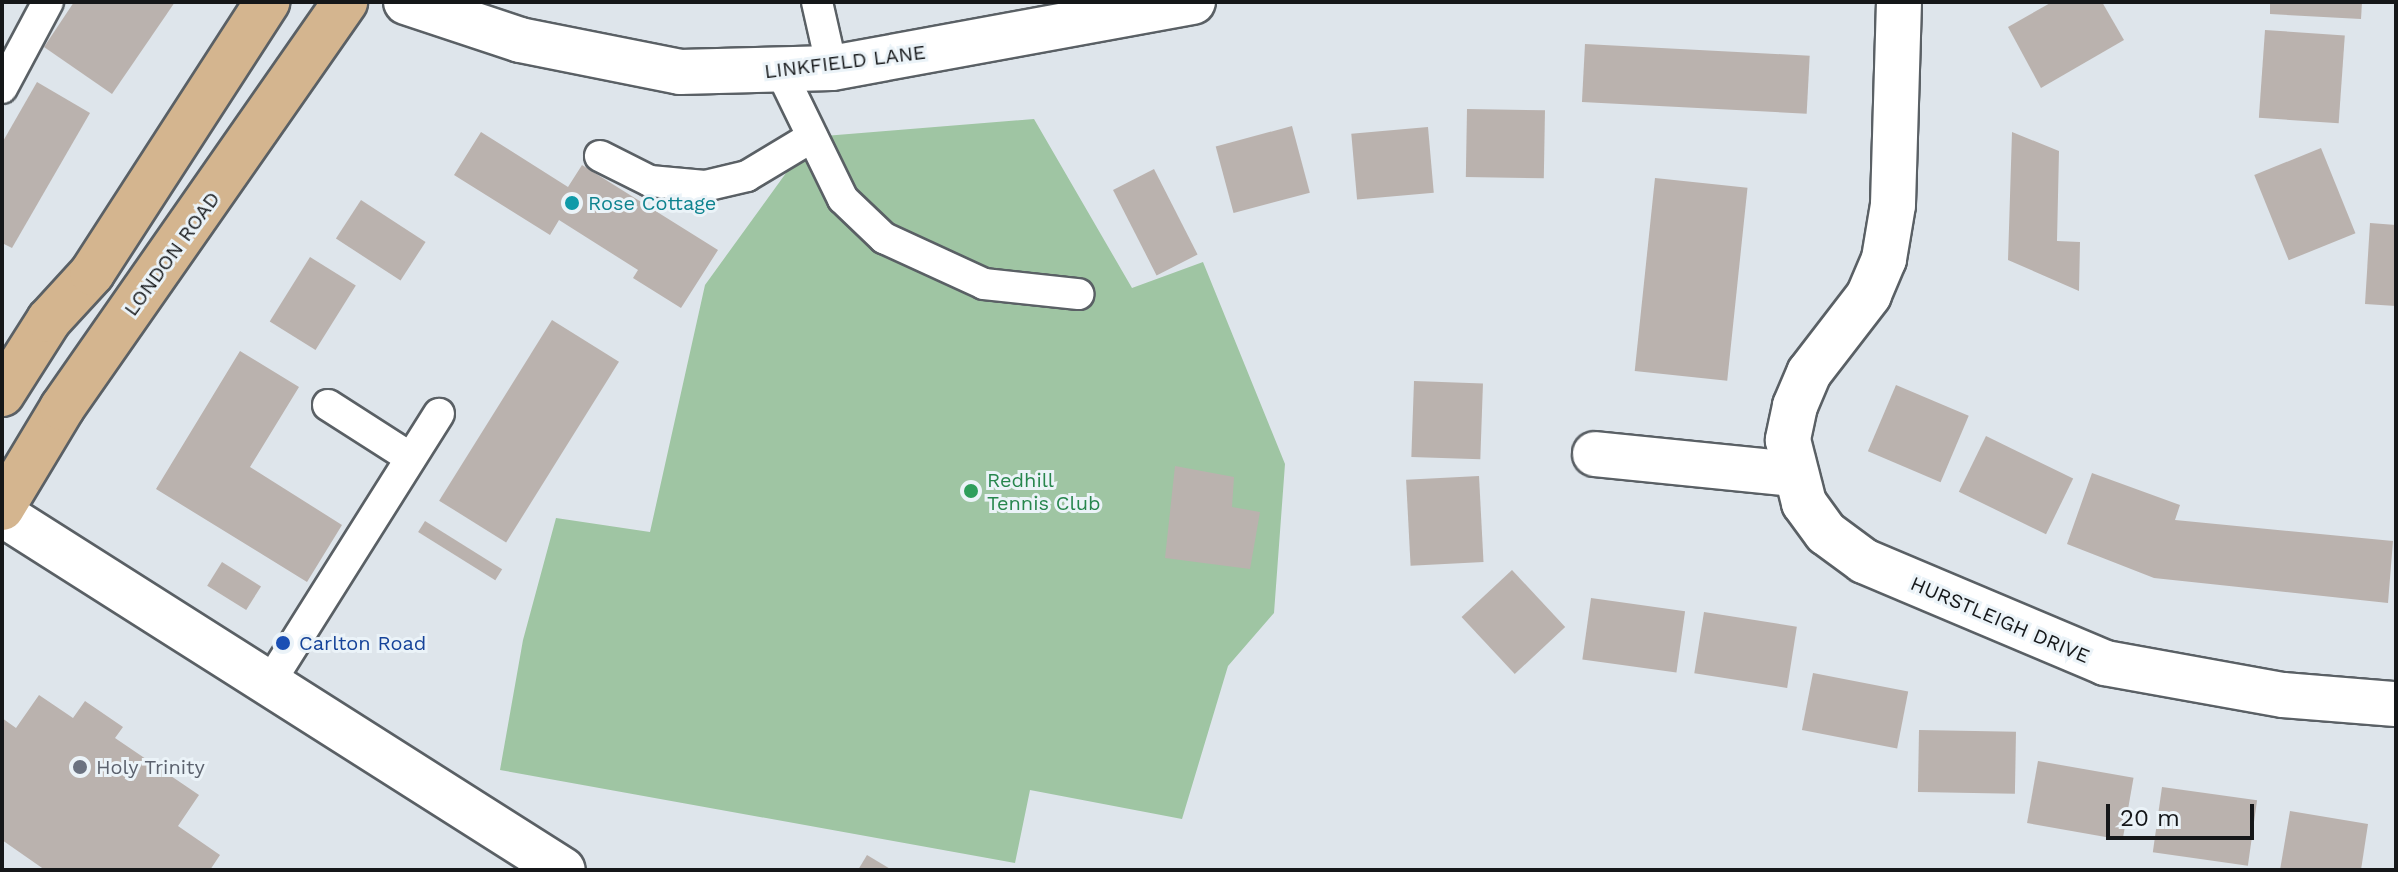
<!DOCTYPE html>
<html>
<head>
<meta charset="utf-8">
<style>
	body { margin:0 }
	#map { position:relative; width:2398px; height:872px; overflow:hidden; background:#dee5eb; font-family:"Work Sans",sans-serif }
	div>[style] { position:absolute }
	.green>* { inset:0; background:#9fc5a3 }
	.building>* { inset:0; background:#bab2ae; transform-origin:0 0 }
	.roads { filter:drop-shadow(2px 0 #5a6065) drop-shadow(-2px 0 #5a6065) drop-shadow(0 2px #5a6065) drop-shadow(0 -2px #5a6065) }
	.service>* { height:30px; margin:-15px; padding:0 15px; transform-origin:15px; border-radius:15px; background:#fff }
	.minor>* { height:44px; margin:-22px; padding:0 22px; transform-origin:22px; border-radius:22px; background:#fff }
	.tertiary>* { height:44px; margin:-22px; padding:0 22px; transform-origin:22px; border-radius:22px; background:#fff }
	.primary>* { height:44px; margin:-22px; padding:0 22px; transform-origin:22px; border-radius:22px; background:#d4b58f }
	.dots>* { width:22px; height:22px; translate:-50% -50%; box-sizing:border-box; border:4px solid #ebf3f8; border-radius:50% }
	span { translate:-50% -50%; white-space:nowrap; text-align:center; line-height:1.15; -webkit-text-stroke:6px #ebf3f8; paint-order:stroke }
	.street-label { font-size:20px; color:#151719 }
	.culture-label { font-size:20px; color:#0d838f }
	.left { translate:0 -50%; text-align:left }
	.leisure-label { font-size:20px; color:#27864d }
	.transit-label { font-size:20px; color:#164399 }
	.worship-label { font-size:20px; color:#5b616d }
	.frame { position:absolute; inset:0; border:4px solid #151719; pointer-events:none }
	.scale { position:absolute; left:2106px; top:804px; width:148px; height:36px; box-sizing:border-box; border:4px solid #151719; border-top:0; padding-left:10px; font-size:24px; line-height:28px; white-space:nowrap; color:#151719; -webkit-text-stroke:6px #ebf3f8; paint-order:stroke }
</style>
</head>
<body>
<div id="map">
	<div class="green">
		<div style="clip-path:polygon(1034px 119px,1132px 288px,1203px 262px,1285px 464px,1274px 613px,1228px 666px,1182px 819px,1030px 790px,1015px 863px,500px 770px,523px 640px,556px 518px,650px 532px,705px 285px,812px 137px)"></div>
	</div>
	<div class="building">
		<div style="clip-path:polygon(74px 2px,175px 2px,112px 94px,44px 47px)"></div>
		<div style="clip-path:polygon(2052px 2px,2102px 2px,2124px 40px,2041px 88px,2008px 27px)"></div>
		<div style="clip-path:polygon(2270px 2px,2362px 2px,2361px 19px,2270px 14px)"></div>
		<div style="left:2265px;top:30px;width:80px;height:88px;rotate:4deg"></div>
		<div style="left:1585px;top:44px;width:225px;height:58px;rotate:3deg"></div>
		<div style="clip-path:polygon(37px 82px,90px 113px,12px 248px,2px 243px,2px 143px)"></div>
		<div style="left:1467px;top:109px;width:78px;height:68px;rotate:1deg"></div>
		<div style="left:1292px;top:126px;width:69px;height:79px;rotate:75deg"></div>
		<div style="left:1428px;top:127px;width:66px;height:77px;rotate:85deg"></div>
		<div style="clip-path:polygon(481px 132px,568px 187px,582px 165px,718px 250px,681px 308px,633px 278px,638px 270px,559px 220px,550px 235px,454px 175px)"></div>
		<div style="clip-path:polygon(2012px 132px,2059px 151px,2057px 241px,2080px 242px,2079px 291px,2008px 260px)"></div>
		<div style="left:2321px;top:148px;width:92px;height:72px;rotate:68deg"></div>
		<div style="left:1154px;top:169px;width:96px;height:46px;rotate:63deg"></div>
		<div style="left:1655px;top:178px;width:93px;height:194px;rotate:6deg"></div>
		<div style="left:361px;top:200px;width:77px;height:46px;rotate:33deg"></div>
		<div style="clip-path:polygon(2370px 223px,2396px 225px,2396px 306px,2365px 304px)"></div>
		<div style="left:310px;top:257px;width:54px;height:76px;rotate:32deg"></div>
		<div style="left:552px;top:320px;width:79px;height:213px;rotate:32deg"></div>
		<div style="clip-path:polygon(240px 351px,299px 387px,250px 467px,342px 525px,307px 582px,156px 489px)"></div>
		<div style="left:1414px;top:381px;width:69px;height:76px;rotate:2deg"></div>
		<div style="left:1896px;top:385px;width:79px;height:72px;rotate:23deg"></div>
		<div style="left:1986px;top:436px;width:97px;height:62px;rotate:26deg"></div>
		<div style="clip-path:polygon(1175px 466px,1234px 477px,1232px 507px,1260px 512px,1250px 569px,1165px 558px)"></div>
		<div style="clip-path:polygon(2092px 473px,2180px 505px,2175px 520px,2393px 541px,2388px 603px,2154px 578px,2067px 544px)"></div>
		<div style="left:1479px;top:476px;width:86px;height:73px;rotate:87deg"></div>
		<div style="left:425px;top:521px;width:91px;height:13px;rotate:32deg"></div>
		<div style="left:222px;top:562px;width:46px;height:28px;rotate:32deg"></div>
		<div style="left:1512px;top:570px;width:78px;height:69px;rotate:47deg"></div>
		<div style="left:1591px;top:598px;width:95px;height:62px;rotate:8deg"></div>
		<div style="left:1704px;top:612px;width:94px;height:62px;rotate:9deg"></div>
		<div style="left:1813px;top:673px;width:97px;height:58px;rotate:11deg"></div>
		<div style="clip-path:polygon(39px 695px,73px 718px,85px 701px,123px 727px,115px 738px,199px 795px,178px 826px,220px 855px,210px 870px,45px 870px,2px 840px,2px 718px,16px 728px)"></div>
		<div style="left:1919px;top:730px;width:97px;height:62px;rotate:1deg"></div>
		<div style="left:2038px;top:761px;width:97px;height:63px;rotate:10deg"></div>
		<div style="left:2162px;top:787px;width:96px;height:66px;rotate:8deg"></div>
		<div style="clip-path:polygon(2290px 811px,2368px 824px,2361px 870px,2280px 870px)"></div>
		<div style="clip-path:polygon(867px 855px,892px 870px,858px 870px)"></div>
	</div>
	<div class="roads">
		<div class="service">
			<div style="left:817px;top:2px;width:68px;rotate:77.2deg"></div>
			<div style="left:781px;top:72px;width:141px;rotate:64deg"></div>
			<div style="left:843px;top:199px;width:57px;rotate:43.6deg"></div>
			<div style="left:884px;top:238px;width:110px;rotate:24.7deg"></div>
			<div style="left:984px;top:284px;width:95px;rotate:6.1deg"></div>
			<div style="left:2px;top:88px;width:98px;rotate:-61.9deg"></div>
			<div style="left:600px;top:156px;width:56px;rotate:26.6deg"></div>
			<div style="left:650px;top:181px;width:55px;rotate:5.2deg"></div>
			<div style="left:705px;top:186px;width:43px;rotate:-13.4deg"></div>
			<div style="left:747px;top:176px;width:76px;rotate:-31deg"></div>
			<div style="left:328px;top:405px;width:98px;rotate:32.6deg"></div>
			<div style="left:270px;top:682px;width:317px;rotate:-57.8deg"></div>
		</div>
		<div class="minor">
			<div style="left:1899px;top:2px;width:203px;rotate:91.7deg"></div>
			<div style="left:1893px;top:205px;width:55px;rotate:99.5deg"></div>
			<div style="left:1884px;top:259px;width:39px;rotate:113deg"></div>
			<div style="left:1869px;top:295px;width:98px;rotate:127.6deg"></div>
			<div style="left:1809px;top:373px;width:36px;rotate:113deg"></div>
			<div style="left:1795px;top:406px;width:35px;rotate:102deg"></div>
			<div style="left:1788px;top:440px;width:65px;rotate:75.7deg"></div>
			<div style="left:1804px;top:503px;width:37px;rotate:54deg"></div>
			<div style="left:1826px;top:533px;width:47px;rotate:36.4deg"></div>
			<div style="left:1864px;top:561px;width:262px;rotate:22.9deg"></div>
			<div style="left:2105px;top:663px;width:181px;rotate:10.2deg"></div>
			<div style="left:2283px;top:695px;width:113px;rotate:4.6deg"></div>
			<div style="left:1595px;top:454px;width:198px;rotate:5.8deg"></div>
			<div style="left:2px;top:514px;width:664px;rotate:32.4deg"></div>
		</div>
		<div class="tertiary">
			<div style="left:406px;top:2px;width:120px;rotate:18.4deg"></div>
			<div style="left:520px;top:40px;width:163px;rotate:11.3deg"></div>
			<div style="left:680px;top:72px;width:152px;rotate:-1.5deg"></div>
			<div style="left:832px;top:68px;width:367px;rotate:-10.4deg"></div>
		</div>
		<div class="primary">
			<div style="left:2px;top:394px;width:88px;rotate:-57.6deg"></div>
			<div style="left:49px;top:320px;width:64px;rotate:-47.5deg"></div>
			<div style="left:92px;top:273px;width:323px;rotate:-57.1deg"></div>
			<div style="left:2px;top:508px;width:117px;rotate:-59deg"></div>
			<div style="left:62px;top:408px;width:495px;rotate:-55.1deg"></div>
		</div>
	</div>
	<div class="dots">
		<div style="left:572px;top:203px;background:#0f9aa8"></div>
		<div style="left:971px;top:491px;background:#2e9e5b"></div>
		<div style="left:283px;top:643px;background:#1a4fb4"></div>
		<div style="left:80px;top:767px;background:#6b7280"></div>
	</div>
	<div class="street-label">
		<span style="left:845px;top:62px;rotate:-7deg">LINKFIELD LANE</span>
		<span style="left:172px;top:254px;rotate:-54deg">LONDON ROAD</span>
		<span style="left:2000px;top:620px;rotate:23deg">HURSTLEIGH DRIVE</span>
	</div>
	<div class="culture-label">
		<span class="left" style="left:588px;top:203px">Rose Cottage</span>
	</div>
	<div class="leisure-label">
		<span class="left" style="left:987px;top:492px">Redhill<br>Tennis Club</span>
	</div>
	<div class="transit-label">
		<span class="left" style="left:299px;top:643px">Carlton Road</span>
	</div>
	<div class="worship-label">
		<span class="left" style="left:96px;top:767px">Holy Trinity</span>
	</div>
	<div class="frame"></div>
	<div class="scale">20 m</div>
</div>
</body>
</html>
